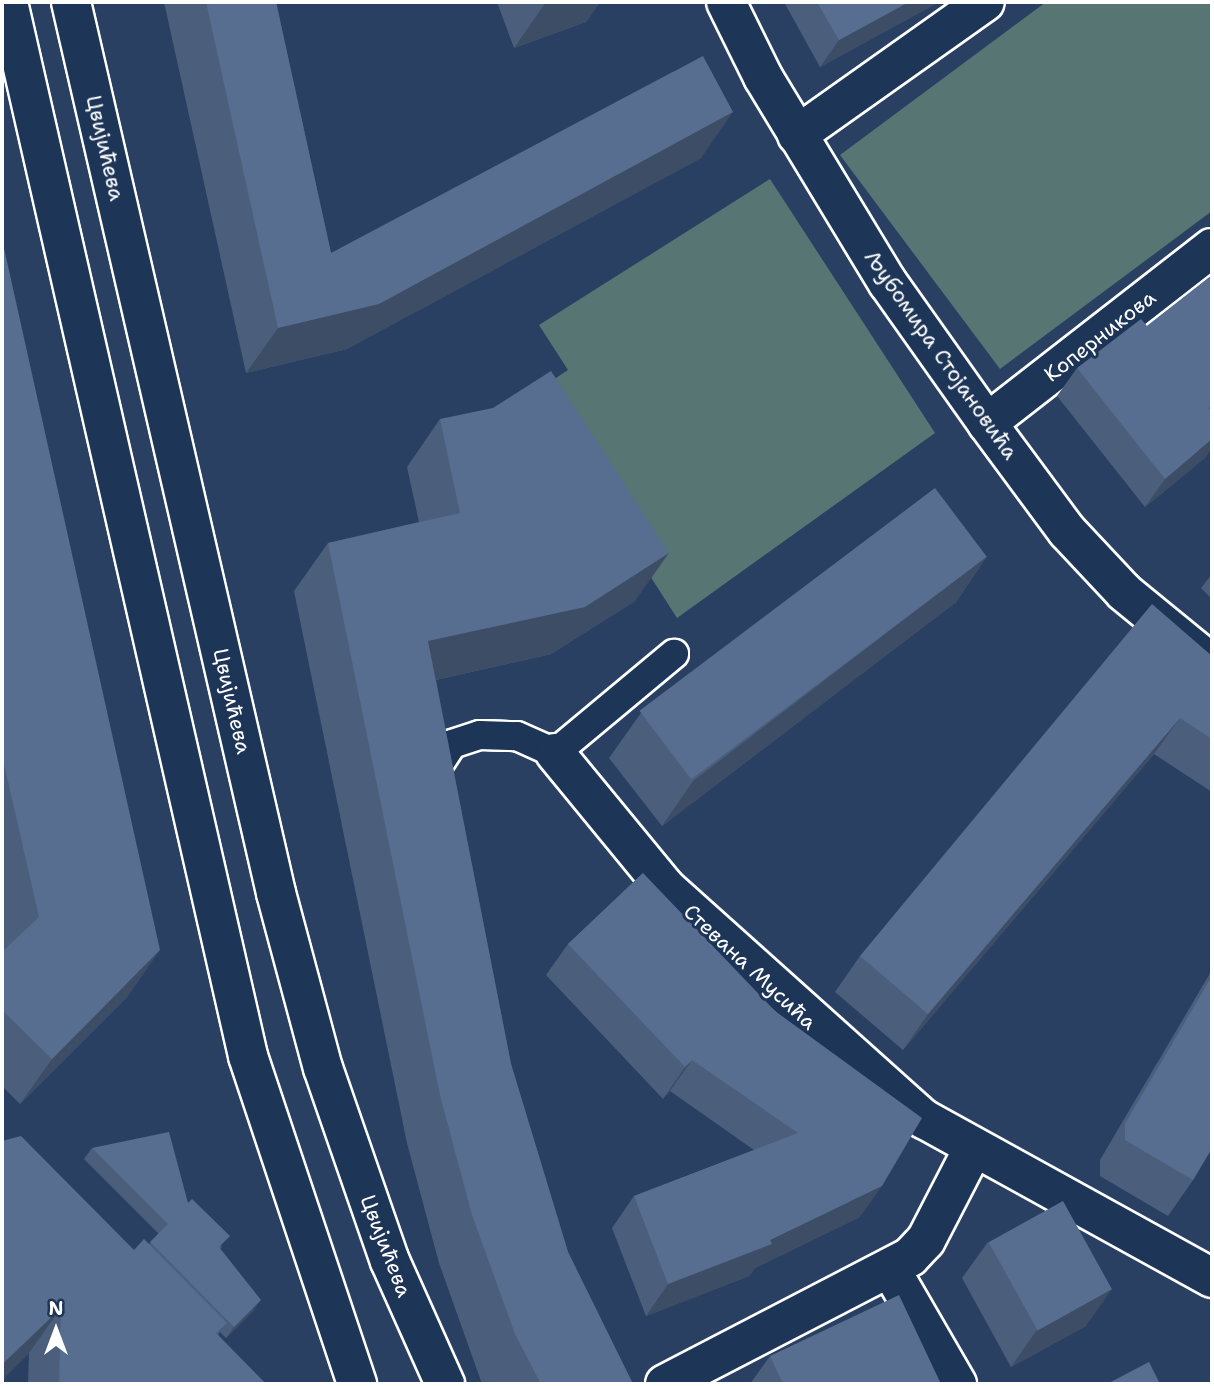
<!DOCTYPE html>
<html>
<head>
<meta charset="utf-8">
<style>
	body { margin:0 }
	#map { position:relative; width:1214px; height:1386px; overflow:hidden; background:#294063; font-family:"Shantell Sans",sans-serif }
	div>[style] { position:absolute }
	.green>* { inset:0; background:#577573 }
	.roads { filter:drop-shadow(2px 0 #fff) drop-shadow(-2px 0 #fff) drop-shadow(0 2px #fff) drop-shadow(0 -2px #fff) }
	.service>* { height:28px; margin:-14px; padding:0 14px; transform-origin:14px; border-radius:14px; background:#1d3557 }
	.minor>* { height:38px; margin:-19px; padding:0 19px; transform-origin:19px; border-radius:19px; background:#1d3557 }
	.secondary>* { height:38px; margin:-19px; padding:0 19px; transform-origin:19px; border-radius:19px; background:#1d3557 }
	.wall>* { inset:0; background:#4b5f7d }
	.shaded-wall>* { inset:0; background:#3d4d66 }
	.building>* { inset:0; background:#576e91; transform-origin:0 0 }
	span { translate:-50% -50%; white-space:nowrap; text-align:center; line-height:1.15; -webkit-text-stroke:6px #1d3557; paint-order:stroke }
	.street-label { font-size:21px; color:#fff }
	.frame { position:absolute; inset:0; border:4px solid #fff; pointer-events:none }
	.north { position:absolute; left:21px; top:1295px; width:70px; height:70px; -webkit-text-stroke:5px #1d3557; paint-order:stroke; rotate:0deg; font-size:19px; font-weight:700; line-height:28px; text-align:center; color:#fff }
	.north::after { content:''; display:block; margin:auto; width:24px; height:32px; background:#fff; clip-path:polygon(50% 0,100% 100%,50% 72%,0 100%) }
</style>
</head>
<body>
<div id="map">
	<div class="green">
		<div style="clip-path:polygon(1046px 2px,1212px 2px,1212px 211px,1000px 369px,840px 155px)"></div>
		<div style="clip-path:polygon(770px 179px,935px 433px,677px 618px,533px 393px,568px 370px,539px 325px)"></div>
	</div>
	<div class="roads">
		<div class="service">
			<div style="left:430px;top:778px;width:40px;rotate:-57.1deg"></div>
			<div style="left:452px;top:744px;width:29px;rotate:-18deg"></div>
			<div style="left:480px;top:735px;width:37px;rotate:2deg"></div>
			<div style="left:517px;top:736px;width:42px;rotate:24.1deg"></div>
			<div style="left:555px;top:753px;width:155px;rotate:-39.8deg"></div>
		</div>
		<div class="minor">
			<div style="left:726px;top:2px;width:84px;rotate:63.7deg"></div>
			<div style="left:763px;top:77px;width:241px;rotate:58.8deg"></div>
			<div style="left:888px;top:283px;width:171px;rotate:54.7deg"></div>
			<div style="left:987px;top:423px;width:134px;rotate:53.5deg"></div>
			<div style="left:1067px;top:531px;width:83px;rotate:46.9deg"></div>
			<div style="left:1124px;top:592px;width:114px;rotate:39.3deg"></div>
			<div style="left:797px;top:135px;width:230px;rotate:-35.3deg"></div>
			<div style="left:987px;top:423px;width:285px;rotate:-37.9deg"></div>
			<div style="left:555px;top:753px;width:173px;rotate:50.6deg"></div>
			<div style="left:665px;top:887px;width:348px;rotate:41.9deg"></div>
			<div style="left:924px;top:1119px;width:329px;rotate:28.9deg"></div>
			<div style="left:891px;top:1270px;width:132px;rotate:59.9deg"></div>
			<div style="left:665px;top:1384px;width:276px;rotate:-27.4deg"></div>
			<div style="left:910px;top:1257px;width:23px;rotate:-47deg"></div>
			<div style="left:926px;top:1240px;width:100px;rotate:-62.7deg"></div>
		</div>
		<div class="secondary">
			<div style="left:8px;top:2px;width:1081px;rotate:77.17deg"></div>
			<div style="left:248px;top:1056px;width:346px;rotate:71.6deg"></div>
			<div style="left:71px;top:2px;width:914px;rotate:77.04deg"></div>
			<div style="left:276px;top:893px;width:181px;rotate:75deg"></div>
			<div style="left:323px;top:1068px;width:204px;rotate:70.9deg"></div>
			<div style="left:390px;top:1261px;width:135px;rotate:65.9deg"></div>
		</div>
	</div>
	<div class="wall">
		<div style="clip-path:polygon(164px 2px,276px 2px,331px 253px,701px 158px,347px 349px,246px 373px)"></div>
		<div style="clip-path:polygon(497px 2px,600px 2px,586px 22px,514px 48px)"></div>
		<div style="clip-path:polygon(784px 2px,939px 2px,820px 67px)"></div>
		<div style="clip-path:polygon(2px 239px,128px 996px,20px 1104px,2px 1086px,2px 952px,4px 950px,2px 940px)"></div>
		<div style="clip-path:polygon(1077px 368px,1206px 457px,1145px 507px,1057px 396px)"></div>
		<div style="clip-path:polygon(440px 419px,635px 601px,551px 654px,436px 680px,511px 1064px,568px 1252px,633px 1384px,483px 1384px,481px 1381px,439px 1263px,407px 1143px,294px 591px,328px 543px,419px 522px,407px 467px)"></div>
		<div style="clip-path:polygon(987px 556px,956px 602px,662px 826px,609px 758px,641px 713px)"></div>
		<div style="clip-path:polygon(1212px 574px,1212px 599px,1201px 588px)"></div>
		<div style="clip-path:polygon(1212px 656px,1212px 792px,1154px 754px,903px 1050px,835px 992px,860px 956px)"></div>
		<div style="clip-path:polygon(643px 873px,860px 1217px,755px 1268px,749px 1276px,646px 1316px,612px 1228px,634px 1196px,754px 1150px,670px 1091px,663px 1099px,546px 975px,568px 944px)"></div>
		<div style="clip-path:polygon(1212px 970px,1212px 1148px,1193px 1180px,1168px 1216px,1100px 1176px,1100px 1160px)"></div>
		<div style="clip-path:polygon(2px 1141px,134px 1250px,149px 1244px,159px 1234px,84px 1159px,92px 1148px,188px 1203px,222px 1247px,220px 1249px,254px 1310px,226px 1338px,220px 1332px,218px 1335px,266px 1384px,28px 1384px,29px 1353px,2px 1380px)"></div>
		<div style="clip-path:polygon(988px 1242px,1086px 1326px,1011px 1367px,962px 1278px)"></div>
		<div style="clip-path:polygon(770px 1356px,941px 1384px,750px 1384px)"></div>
	</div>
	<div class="shaded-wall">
		<div style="clip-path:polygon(546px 2px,600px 2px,586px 22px,514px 48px)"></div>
		<div style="clip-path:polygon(909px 2px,939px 2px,820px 67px,839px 40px)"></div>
		<div style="clip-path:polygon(733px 112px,701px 158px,347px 349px,246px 373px,278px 328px)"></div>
		<div style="clip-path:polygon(1212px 439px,1212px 447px,1206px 457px,1145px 507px,1165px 479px)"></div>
		<div style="clip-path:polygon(669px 553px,635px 601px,551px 654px,395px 689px,428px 641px)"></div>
		<div style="clip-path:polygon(987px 556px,956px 602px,662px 826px,693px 781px)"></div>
		<div style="clip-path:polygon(1180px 718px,1154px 754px,903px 1050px,928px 1014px)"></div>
		<div style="clip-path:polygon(160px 950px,128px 996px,20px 1104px,52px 1059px)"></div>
		<div style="clip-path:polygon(692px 1060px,670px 1091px,663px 1099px,685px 1067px)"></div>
		<div style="clip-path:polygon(882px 1186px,860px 1217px,755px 1268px,749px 1276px,646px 1316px,668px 1284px,770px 1240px)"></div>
		<div style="clip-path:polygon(1112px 1289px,1086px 1326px,1011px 1367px,1036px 1331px)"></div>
		<div style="clip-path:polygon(261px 1300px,254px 1310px,226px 1338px,234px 1327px)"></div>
		<div style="clip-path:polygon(61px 1308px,29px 1353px,2px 1380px,2px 1365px)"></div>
	</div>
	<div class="building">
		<div style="clip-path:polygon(206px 2px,276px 2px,331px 253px,703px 56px,733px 112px,379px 304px,278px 328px)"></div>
		<div style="clip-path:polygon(817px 2px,909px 2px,839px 40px)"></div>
		<div style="clip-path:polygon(2px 239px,160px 950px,52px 1059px,2px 1010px,2px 952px,39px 917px,2px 755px)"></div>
		<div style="clip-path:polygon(1212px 275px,1212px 406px,1209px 408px,1212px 411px,1212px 439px,1165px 479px,1077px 368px,1141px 319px,1147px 326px)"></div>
		<div style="clip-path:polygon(551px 371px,669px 553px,585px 607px,428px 641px,511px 1064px,568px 1252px,633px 1384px,541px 1384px,515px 1334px,472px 1215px,440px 1095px,328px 543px,460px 513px,440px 419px,493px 408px)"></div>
		<div style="left:935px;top:488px;width:86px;height:370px;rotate:53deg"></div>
		<div style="clip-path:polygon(1152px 604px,1212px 656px,1212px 739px,1180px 718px,928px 1014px,860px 956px)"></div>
		<div style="clip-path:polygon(643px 873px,775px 1011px,922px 1118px,882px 1186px,770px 1240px,772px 1244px,668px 1284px,634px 1196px,798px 1133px,692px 1060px,685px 1067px,568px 944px)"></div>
		<div style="clip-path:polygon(1212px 976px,1212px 1148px,1193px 1180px,1125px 1140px,1125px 1124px)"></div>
		<div style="clip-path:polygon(169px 1132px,188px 1203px,192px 1199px,230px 1236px,219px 1247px,261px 1300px,234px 1327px,150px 1242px,168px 1224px,92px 1148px)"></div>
		<div style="clip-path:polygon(21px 1136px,134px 1250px,144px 1239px,227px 1323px,216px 1333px,266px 1384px,59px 1384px,61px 1308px,2px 1364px,2px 1141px)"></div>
		<div style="left:1063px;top:1201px;width:101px;height:85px;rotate:61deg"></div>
		<div style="clip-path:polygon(899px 1295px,941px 1384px,783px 1384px,770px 1356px)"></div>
		<div style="clip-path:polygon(1149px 1362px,1160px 1384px,1107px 1384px)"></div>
	</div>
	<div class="street-label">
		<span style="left:105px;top:148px;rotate:77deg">Цвијићева</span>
		<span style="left:1100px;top:336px;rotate:-38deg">Коперникова</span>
		<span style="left:941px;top:355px;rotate:55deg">Љубомира Стојановића</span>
		<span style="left:232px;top:701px;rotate:77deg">Цвијићева</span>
		<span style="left:750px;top:967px;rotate:43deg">Стевана Мусића</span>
		<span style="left:386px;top:1246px;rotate:69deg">Цвијићева</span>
	</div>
	<div class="frame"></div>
	<div class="north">N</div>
</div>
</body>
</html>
